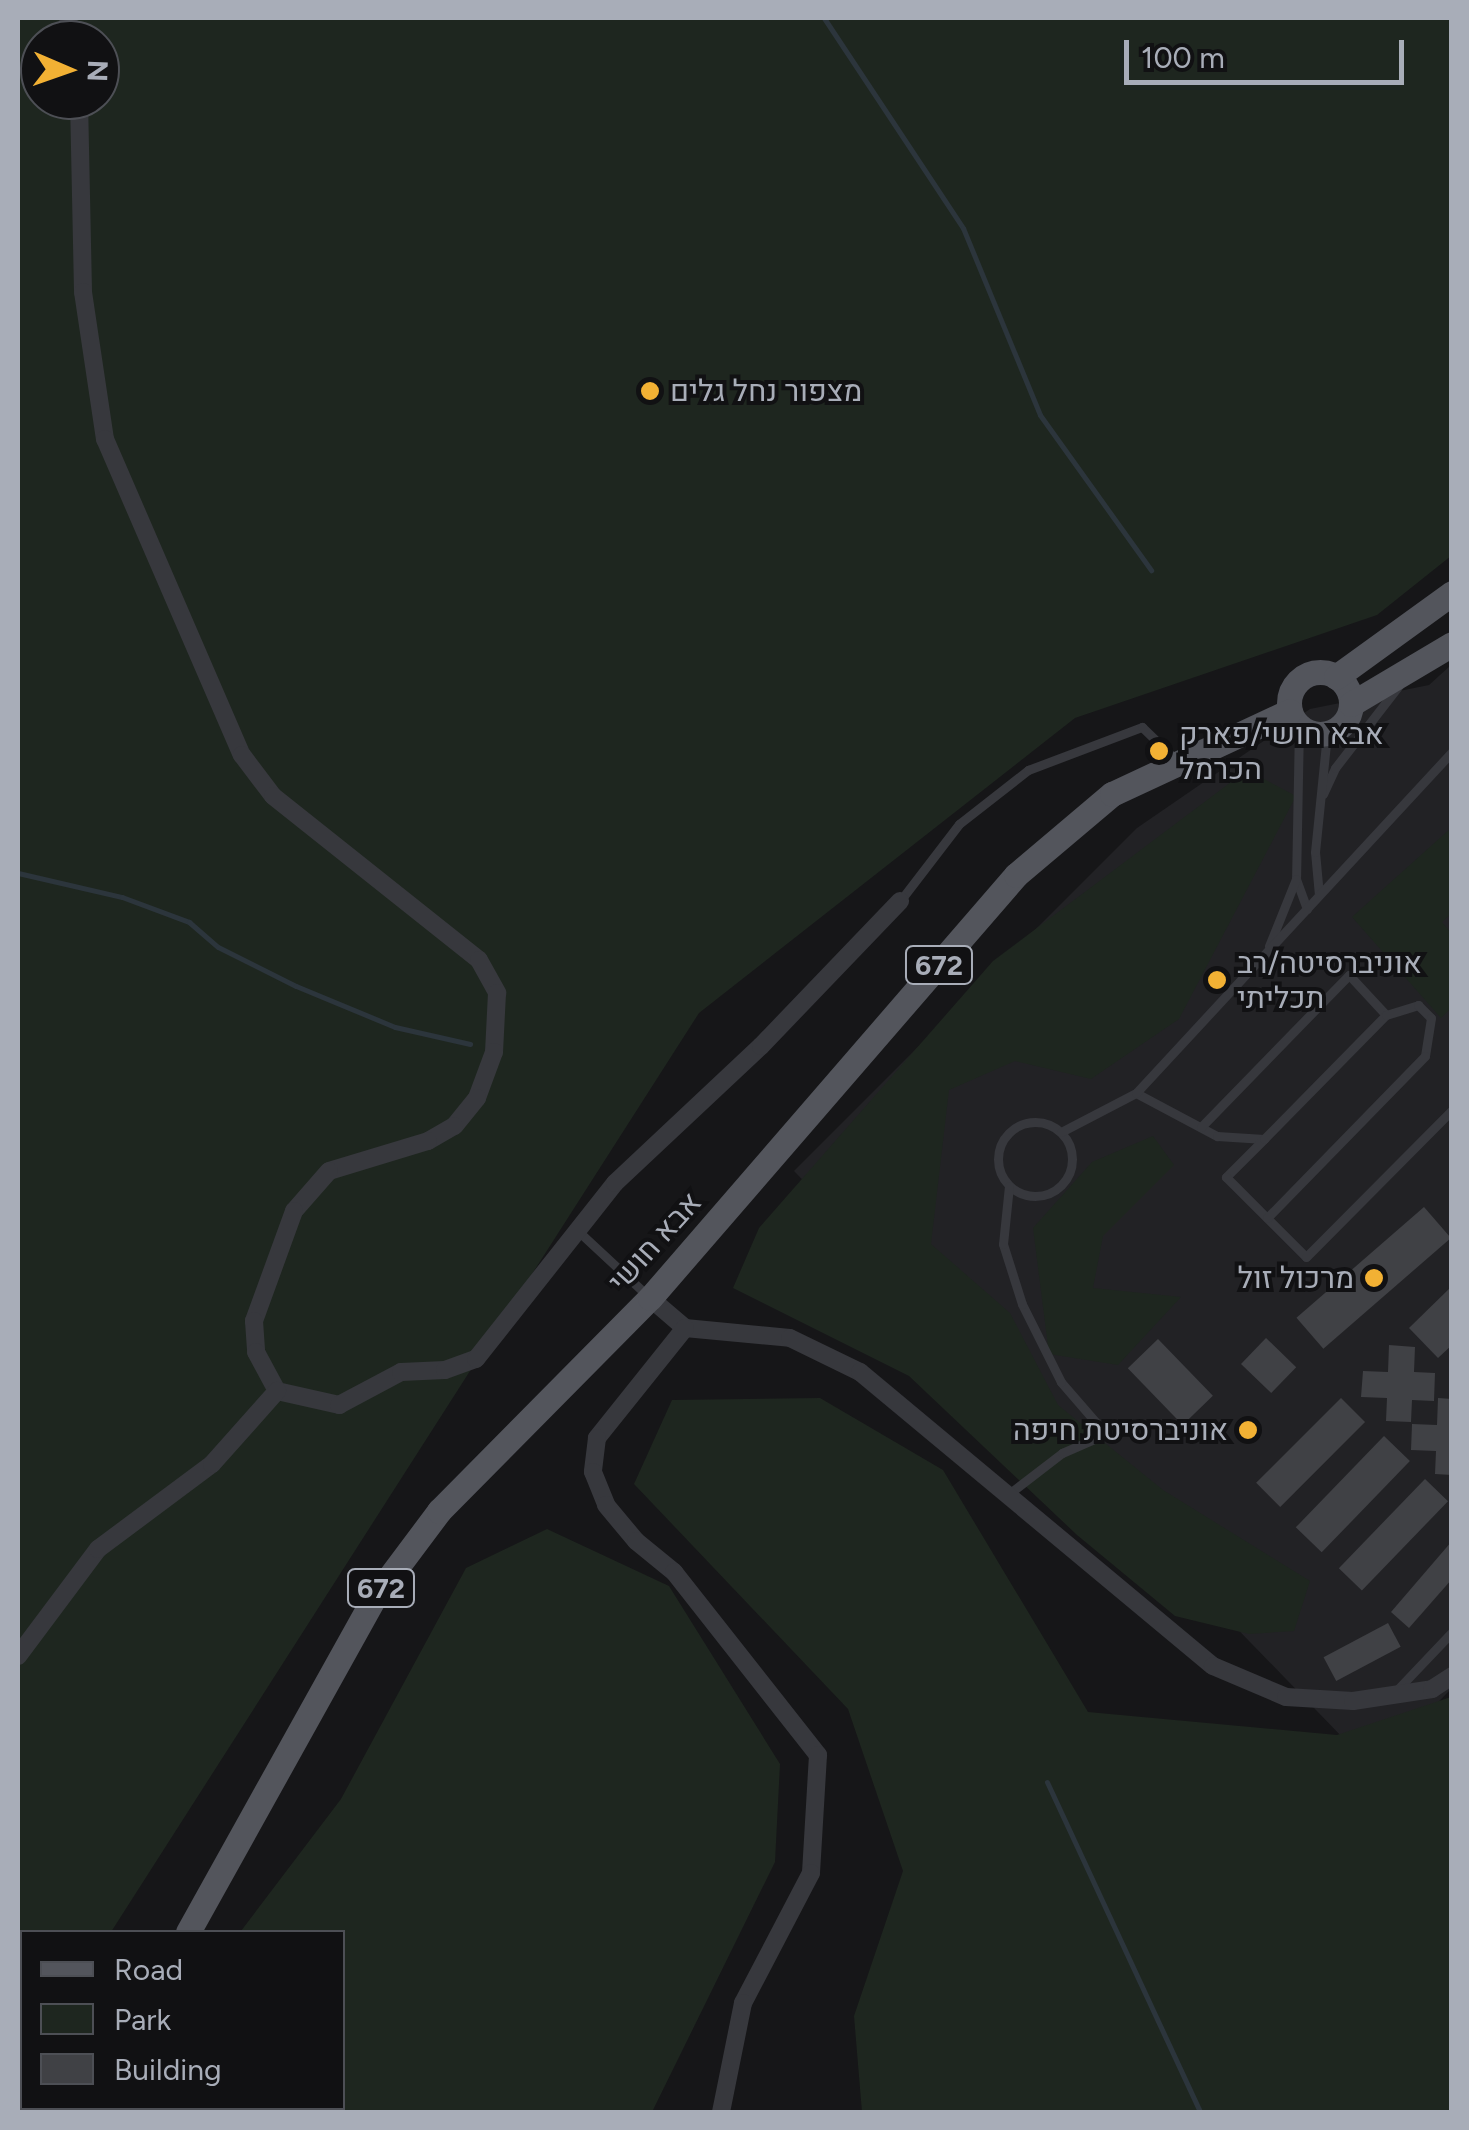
<!DOCTYPE html>
<html>
<head>
<meta charset="utf-8">
<style>
	body { margin:0 }
	#map { position:relative; width:1469px; height:2130px; overflow:hidden; background:#161618; font-family:Figtree,Heebo,sans-serif }
	div>[style] { position:absolute }
	.built>* { inset:0; background:#222225 }
	.green>* { inset:0; background:#1e261f }
	.stream>* { height:5px; margin:-2.5px; padding:0 2.5px; transform-origin:2.5px; border-radius:2.5px; background:#2c353c }
	.building>* { inset:0; background:#404145; transform-origin:0 0 }
	.service>* { height:9px; margin:-4.5px; padding:0 4.5px; transform-origin:4.5px; border-radius:4.5px; background:#37383d }
	.service>.ring { margin:-4.5px; padding:0; box-sizing:content-box; background:none; border:9px solid #37383d; border-radius:50% }
	.minor>* { height:18px; margin:-9px; padding:0 9px; transform-origin:9px; border-radius:9px; background:#37383d }
	.primary>* { height:25px; margin:-12.5px; padding:0 12.5px; transform-origin:12.5px; border-radius:12.5px; background:#53555c }
	.primary>.ring { margin:-12.5px; padding:0; box-sizing:content-box; background:none; border:25px solid #53555c; border-radius:50% }
	.dots>* { width:28px; height:28px; translate:-50% -50%; box-sizing:border-box; border:5px solid #111113; border-radius:50% }
	span { translate:-50% -50%; white-space:nowrap; text-align:center; line-height:1.15; -webkit-text-stroke:8px #111113; paint-order:stroke }
	.shield-label span { padding:2px 8px; background:#111113; border:2px solid; border-radius:8px; -webkit-text-stroke-width:0 }
	.shield-label { font-size:28px; color:#a8adb8; font-weight:700 }
	.poi-label { font-size:30px; color:#a8adb8 }
	.left { translate:0 -50%; text-align:left }
	.right { translate:-100% -50%; text-align:right }
	.street-label { font-size:30px; color:#a8adb8 }
	.frame { position:absolute; inset:0; border:20px solid #a8adb8; pointer-events:none }
	.legend { position:absolute; left:20px; top:1930px; width:325px; height:180px; box-sizing:border-box; background:#111113; border:2px solid #4d4f55; margin:0; padding:12px 18px; list-style:none; font-size:30px; color:#a8adb8 }
	.legend li { display:flex; align-items:center; gap:20px; height:50px }
	.legend b { width:50px; border:2px solid #4d4f55 }
	.north { position:absolute; left:20px; top:20px; width:100px; height:100px; box-sizing:border-box; background:#111113; border:2px solid #4d4f55; border-radius:50%; rotate:92deg; font-size:28px; font-weight:700; line-height:40px; text-align:center; color:#a8adb8 }
	.north::after { content:''; display:block; margin:auto; width:35px; height:45px; background:#f2b134; clip-path:polygon(50% 0,100% 100%,50% 72%,0 100%) }
	.scale { position:absolute; left:1124px; top:40px; width:280px; height:45px; box-sizing:border-box; border:5px solid #a8adb8; border-top:0; padding-left:12px; font-size:30px; line-height:35px; white-space:nowrap; color:#a8adb8; -webkit-text-stroke:8px #111113; paint-order:stroke }
</style>
</head>
<body>
<div id="map">
	<div class="built">
		<div style="clip-path:polygon(1451px 665px,1451px 1689px,1373px 1769px,794px 1171px,1137px 828px,1310px 709px,1429px 685px)"></div>
	</div>
	<div class="green">
		<div style="clip-path:polygon(evenodd,18px 18px,1451px 18px,1451px 556px,1377px 615px,1075px 718px,699px 1013px,111px 1932px,22px 1932px,18px 2062px,18px 18px,40px 40px,100px 40px,100px 100px,40px 100px,40px 40px)"></div>
		<div style="clip-path:polygon(1247px 770px,1296px 796px,1179px 1019px,1091px 1079px,1015px 1061px,949px 1090px,931px 1244px,1010px 1313px,1058px 1405px,1163px 1490px,1310px 1581px,1294px 1631px,1249px 1634px,1175px 1616px,1077px 1535px,909px 1376px,733px 1288px,759px 1228px,993px 961px)"></div>
		<div style="clip-path:polygon(1451px 828px,1451px 914px,1442px 922px,1451px 933px,1451px 1008px,1441px 1018px,1352px 917px)"></div>
		<div style="clip-path:polygon(1153px 1136px,1174px 1165px,1103px 1236px,1093px 1288px,1181px 1297px,1118px 1365px,1049px 1354px,1033px 1228px,1092px 1162px)"></div>
		<div style="clip-path:polygon(820px 1398px,943px 1470px,1088px 1712px,1337px 1735px,1451px 1697px,1451px 2112px,862px 2112px,854px 2016px,903px 1871px,848px 1709px,634px 1484px,672px 1400px)"></div>
		<div style="clip-path:polygon(547px 1529px,669px 1586px,780px 1764px,775px 1862px,652px 2112px,239px 2112px,234px 2108px,342px 2108px,342px 1932px,241px 1931px,341px 1799px,466px 1568px)"></div>
	</div>
	<div class="stream">
		<div style="left:824px;top:18px;width:252px;rotate:56.5deg"></div>
		<div style="left:963px;top:228px;width:202px;rotate:67.6deg"></div>
		<div style="left:1040px;top:415px;width:191px;rotate:54.4deg"></div>
		<div style="left:18px;top:873px;width:107px;rotate:13deg"></div>
		<div style="left:122px;top:897px;width:72px;rotate:20.5deg"></div>
		<div style="left:189px;top:922px;width:38px;rotate:41deg"></div>
		<div style="left:218px;top:947px;width:87px;rotate:26.6deg"></div>
		<div style="left:296px;top:986px;width:107px;rotate:22.5deg"></div>
		<div style="left:395px;top:1027px;width:77px;rotate:12.8deg"></div>
		<div style="left:1047px;top:1782px;width:364px;rotate:65.1deg"></div>
	</div>
	<div class="building">
		<div style="left:1424px;top:1207px;width:41px;height:169px;rotate:49deg"></div>
		<div style="clip-path:polygon(1452px 1286px,1452px 1345px,1438px 1358px,1409px 1328px)"></div>
		<div style="left:1266px;top:1338px;width:42px;height:36px;rotate:44deg"></div>
		<div style="left:1158px;top:1339px;width:79px;height:42px;rotate:46deg"></div>
		<div style="clip-path:polygon(1389px 1345px,1415px 1347px,1414px 1372px,1435px 1373px,1434px 1401px,1412px 1400px,1411px 1422px,1386px 1421px,1387px 1398px,1361px 1397px,1363px 1371px,1388px 1372px)"></div>
		<div style="left:1341px;top:1398px;width:34px;height:120px;rotate:45deg"></div>
		<div style="clip-path:polygon(1438px 1398px,1452px 1399px,1452px 1475px,1435px 1474px,1436px 1451px,1411px 1450px,1412px 1424px,1437px 1425px)"></div>
		<div style="left:1384px;top:1436px;width:36px;height:127px;rotate:44deg"></div>
		<div style="left:1425px;top:1479px;width:32px;height:124px;rotate:44deg"></div>
		<div style="clip-path:polygon(1452px 1541px,1452px 1579px,1409px 1628px,1391px 1612px)"></div>
		<div style="left:1388px;top:1623px;width:27px;height:73px;rotate:62deg"></div>
	</div>
	<div class="service">
		<div style="left:1299px;top:726px;width:153px;rotate:91.1deg"></div>
		<div style="left:1296px;top:879px;width:32px;rotate:70deg"></div>
		<div style="left:1323px;top:794px;width:29px;rotate:-65deg"></div>
		<div style="left:1335px;top:768px;width:106px;rotate:-52.3deg"></div>
		<div style="left:1319px;top:895px;width:43px;rotate:-95.3deg"></div>
		<div style="left:1315px;top:852px;width:120px;rotate:-84.2deg"></div>
		<div style="left:900px;top:901px;width:97px;rotate:-52.5deg"></div>
		<div style="left:959px;top:824px;width:88px;rotate:-38deg"></div>
		<div style="left:1028px;top:770px;width:122px;rotate:-20.7deg"></div>
		<div style="left:1142px;top:727px;width:46px;rotate:44.1deg"></div>
		<div style="left:1269px;top:946px;width:72px;rotate:-68.1deg"></div>
		<div style="left:1136px;top:1093px;width:92px;rotate:28deg"></div>
		<div style="left:1217px;top:1136px;width:47px;rotate:3.7deg"></div>
		<div style="left:1264px;top:1139px;width:54px;rotate:135deg"></div>
		<div style="left:1226px;top:1177px;width:113px;rotate:45deg"></div>
		<div style="left:1306px;top:1257px;width:207px;rotate:-45.2deg"></div>
		<div class="ring" style="left:998px;top:1122px;width:65px;height:65px"></div>
		<div style="left:1201px;top:1127px;width:212px;rotate:-45.8deg"></div>
		<div style="left:1349px;top:975px;width:54px;rotate:47.2deg"></div>
		<div style="left:1061px;top:1132px;width:85px;rotate:-27.5deg"></div>
		<div style="left:1136px;top:1093px;width:465px;rotate:-47.2deg"></div>
		<div style="left:1264px;top:1139px;width:174px;rotate:-45.5deg"></div>
		<div style="left:1386px;top:1015px;width:34px;rotate:-17deg"></div>
		<div style="left:1418px;top:1005px;width:18px;rotate:45deg"></div>
		<div style="left:1431px;top:1018px;width:38px;rotate:99deg"></div>
		<div style="left:1425px;top:1056px;width:226px;rotate:134.3deg"></div>
		<div style="left:578px;top:1231px;width:96px;rotate:42.9deg"></div>
		<div style="left:1006px;top:1496px;width:71px;rotate:-37.5deg"></div>
		<div style="left:1062px;top:1453px;width:48px;rotate:-23.4deg"></div>
		<div style="left:1106px;top:1434px;width:69px;rotate:-130.9deg"></div>
		<div style="left:1061px;top:1382px;width:87px;rotate:-116.6deg"></div>
		<div style="left:1022px;top:1304px;width:63px;rotate:-107.6deg"></div>
		<div style="left:1003px;top:1244px;width:58px;rotate:-84.1deg"></div>
		<div style="left:1395px;top:1692px;width:83px;rotate:-46.5deg"></div>
	</div>
	<div class="minor">
		<div style="left:68px;top:18px;width:22px;rotate:80deg"></div>
		<div style="left:79px;top:100px;width:192px;rotate:88.8deg"></div>
		<div style="left:83px;top:292px;width:149px;rotate:81.5deg"></div>
		<div style="left:105px;top:439px;width:344px;rotate:66.6deg"></div>
		<div style="left:242px;top:755px;width:51px;rotate:52.9deg"></div>
		<div style="left:273px;top:796px;width:263px;rotate:38.5deg"></div>
		<div style="left:479px;top:960px;width:38px;rotate:61deg"></div>
		<div style="left:497px;top:993px;width:59px;rotate:92.9deg"></div>
		<div style="left:494px;top:1052px;width:49px;rotate:110.3deg"></div>
		<div style="left:477px;top:1098px;width:36px;rotate:129deg"></div>
		<div style="left:454px;top:1126px;width:30px;rotate:150deg"></div>
		<div style="left:428px;top:1141px;width:103px;rotate:163.1deg"></div>
		<div style="left:329px;top:1171px;width:53px;rotate:131.2deg"></div>
		<div style="left:294px;top:1211px;width:117px;rotate:110deg"></div>
		<div style="left:254px;top:1321px;width:31px;rotate:86deg"></div>
		<div style="left:256px;top:1352px;width:44px;rotate:61.7deg"></div>
		<div style="left:277px;top:1391px;width:64px;rotate:12.7deg"></div>
		<div style="left:339px;top:1405px;width:70px;rotate:-28deg"></div>
		<div style="left:401px;top:1372px;width:44px;rotate:-2.6deg"></div>
		<div style="left:445px;top:1370px;width:33px;rotate:-20deg"></div>
		<div style="left:476px;top:1359px;width:224px;rotate:-51.7deg"></div>
		<div style="left:615px;top:1183px;width:200px;rotate:-43.2deg"></div>
		<div style="left:761px;top:1046px;width:201px;rotate:-46.2deg"></div>
		<div style="left:650px;top:1298px;width:46px;rotate:40.6deg"></div>
		<div style="left:685px;top:1328px;width:105px;rotate:5.4deg"></div>
		<div style="left:790px;top:1338px;width:78px;rotate:25.9deg"></div>
		<div style="left:860px;top:1372px;width:459px;rotate:39.8deg"></div>
		<div style="left:1213px;top:1666px;width:79px;rotate:23deg"></div>
		<div style="left:1286px;top:1697px;width:67px;rotate:3.4deg"></div>
		<div style="left:1353px;top:1701px;width:80px;rotate:-8.6deg"></div>
		<div style="left:1432px;top:1689px;width:24px;rotate:-33deg"></div>
		<div style="left:685px;top:1328px;width:141px;rotate:128.7deg"></div>
		<div style="left:597px;top:1438px;width:34px;rotate:97deg"></div>
		<div style="left:593px;top:1472px;width:35px;rotate:68deg"></div>
		<div style="left:606px;top:1505px;width:47px;rotate:50.2deg"></div>
		<div style="left:636px;top:1541px;width:49px;rotate:39.2deg"></div>
		<div style="left:674px;top:1572px;width:233px;rotate:51.8deg"></div>
		<div style="left:818px;top:1755px;width:118px;rotate:93.4deg"></div>
		<div style="left:811px;top:1873px;width:147px;rotate:117.6deg"></div>
		<div style="left:743px;top:2003px;width:111px;rotate:101.4deg"></div>
		<div style="left:18px;top:1656px;width:134px;rotate:-53.2deg"></div>
		<div style="left:98px;top:1549px;width:142px;rotate:-36.7deg"></div>
		<div style="left:212px;top:1464px;width:98px;rotate:-48.3deg"></div>
	</div>
	<div class="primary">
		<div class="ring" style="left:1289px;top:672px;width:37px;height:37px"></div>
		<div style="left:1336px;top:677px;width:143px;rotate:-35.9deg"></div>
		<div style="left:1351px;top:704px;width:117px;rotate:-30.7deg"></div>
		<div style="left:188px;top:1932px;width:382px;rotate:-60.9deg"></div>
		<div style="left:374px;top:1598px;width:109px;rotate:-53.2deg"></div>
		<div style="left:439px;top:1511px;width:300px;rotate:-45.3deg"></div>
		<div style="left:650px;top:1298px;width:559px;rotate:-49.13deg"></div>
		<div style="left:1016px;top:875px;width:126px;rotate:-40.2deg"></div>
		<div style="left:1112px;top:794px;width:196px;rotate:-25deg"></div>
		<div style="left:62px;top:2112px;width:6px;rotate:-39deg"></div>
	</div>
	<div class="dots">
		<div style="left:650px;top:391px;background:#f2b134"></div>
		<div style="left:1159px;top:751px;background:#f2b134"></div>
		<div style="left:1217px;top:980px;background:#f2b134"></div>
		<div style="left:1374px;top:1278px;background:#f2b134"></div>
		<div style="left:1248px;top:1430px;background:#f2b134"></div>
	</div>
	<div class="shield-label">
		<span style="left:939px;top:965px">672</span>
		<span style="left:381px;top:1588px">672</span>
	</div>
	<div class="poi-label">
		<span class="left" style="left:670px;top:391px">מצפור נחל גלים</span>
		<span class="left" style="left:1179px;top:751px">אבא חושי/פארק<br>הכרמל</span>
		<span class="left" style="left:1237px;top:980px">אוניברסיטה/רב<br>תכליתי</span>
		<span class="right" style="left:1354px;top:1278px">מרכול זול</span>
		<span class="right" style="left:1228px;top:1430px">אוניברסיטת חיפה</span>
	</div>
	<div class="street-label">
		<span style="left:655px;top:1242px;rotate:-48deg">אבא חושי</span>
	</div>
	<div class="frame"></div>
	<ul class="legend">
	<li><b style="height:12px;background:#53555c"></b>Road</li>
	<li><b style="height:28px;background:#1e261f"></b>Park</li>
	<li><b style="height:28px;background:#404145"></b>Building</li>
	</ul>
	<div class="north">N</div>
	<div class="scale">100 m</div>
</div>
</body>
</html>
